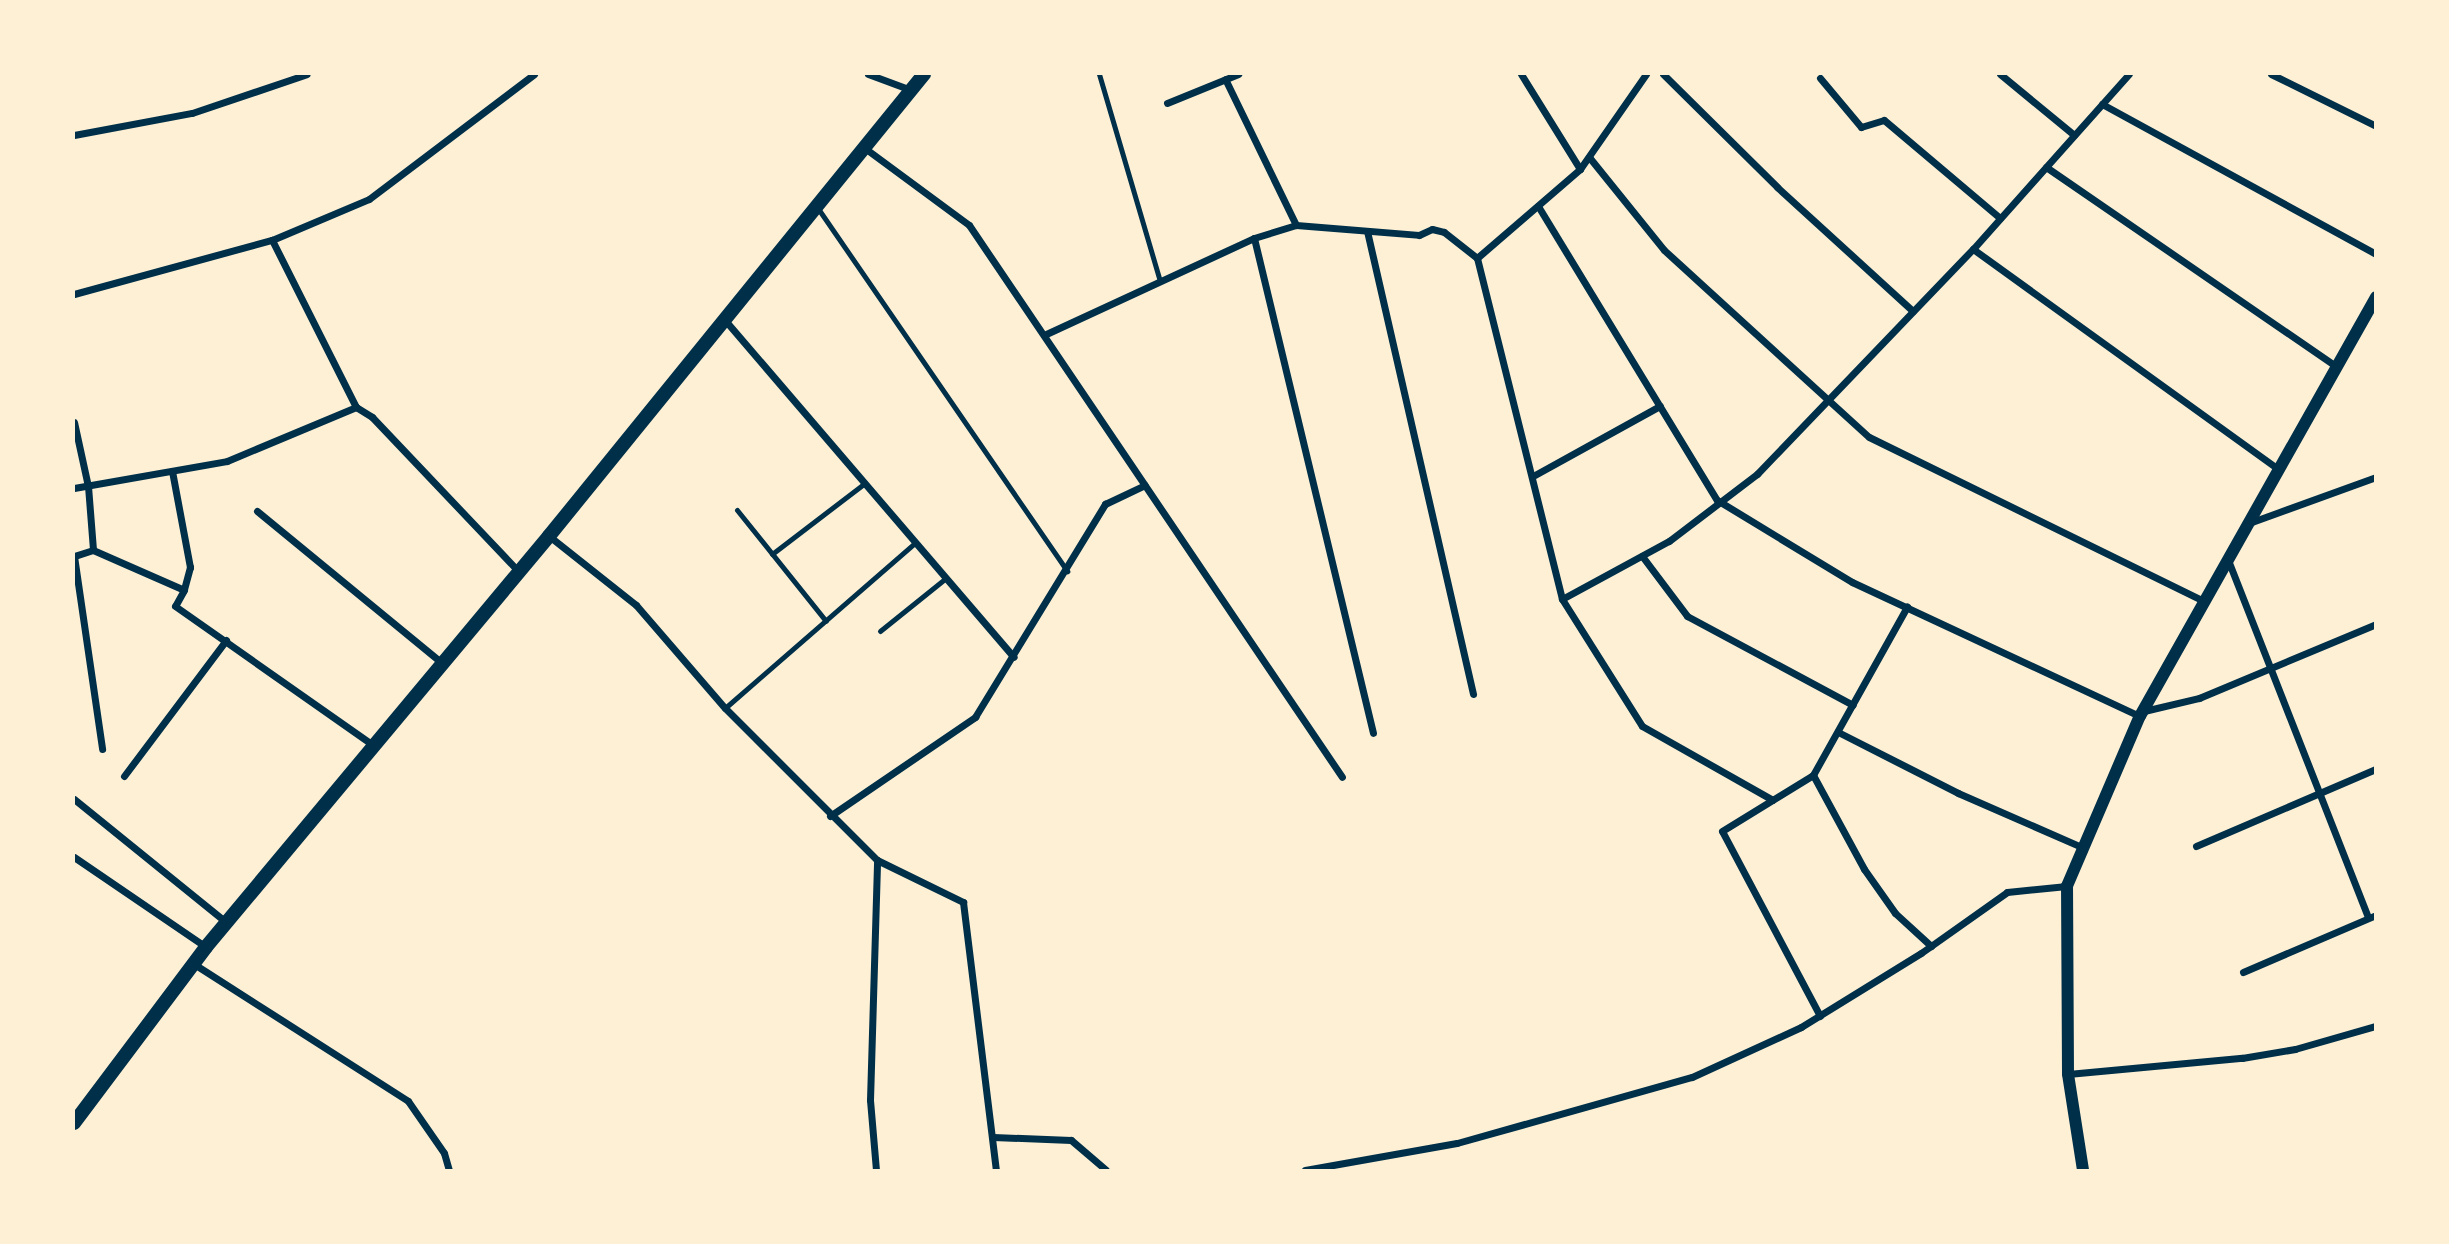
<!DOCTYPE html>
<html>
<head>
<meta charset="utf-8">
<style>
	body { margin:0 }
	#map { position:relative; width:2449px; height:1244px; overflow:hidden; background:#fdf0d5; font-family:"Archivo Narrow",sans-serif }
	div>[style] { position:absolute }
	.service>* { height:5px; margin:-2.5px; padding:0 2.5px; transform-origin:2.5px; border-radius:2.5px; background:#003049 }
	.minor>* { height:7px; margin:-3.5px; padding:0 3.5px; transform-origin:3.5px; border-radius:3.5px; background:#003049 }
	.tertiary>* { height:12px; margin:-6px; padding:0 6px; transform-origin:6px; border-radius:6px; background:#003049 }
	.secondary>* { height:14px; margin:-7px; padding:0 7px; transform-origin:7px; border-radius:7px; background:#003049 }
	span { translate:-50% -50%; white-space:nowrap; text-align:center; line-height:1.15; -webkit-text-stroke:5px #fdf0d5; paint-order:stroke }
	.frame { position:absolute; inset:0; border:75px solid #fdf0d5; pointer-events:none }
</style>
</head>
<body>
<div id="map">
	<div class="service">
		<div style="left:1099px;top:74px;width:216px;rotate:73.6deg"></div>
		<div style="left:817px;top:207px;width:442px;rotate:55.5deg"></div>
		<div style="left:737px;top:510px;width:142px;rotate:51.3deg"></div>
		<div style="left:772px;top:554px;width:117px;rotate:-37.4deg"></div>
		<div style="left:880px;top:631px;width:85px;rotate:-38.8deg"></div>
		<div style="left:725px;top:708px;width:252px;rotate:-41deg"></div>
	</div>
	<div class="minor">
		<div style="left:868px;top:74px;width:46px;rotate:20.4deg"></div>
		<div style="left:1521px;top:74px;width:112px;rotate:58.2deg"></div>
		<div style="left:1663px;top:74px;width:161px;rotate:44.7deg"></div>
		<div style="left:1777px;top:187px;width:184px;rotate:42.4deg"></div>
		<div style="left:2000px;top:74px;width:96px;rotate:39.5deg"></div>
		<div style="left:2271px;top:74px;width:117px;rotate:26.3deg"></div>
		<div style="left:1820px;top:78px;width:64px;rotate:50.1deg"></div>
		<div style="left:1861px;top:127px;width:24px;rotate:-17deg"></div>
		<div style="left:1884px;top:120px;width:152px;rotate:40.2deg"></div>
		<div style="left:1167px;top:103px;width:77px;rotate:-22.2deg"></div>
		<div style="left:2102px;top:104px;width:312px;rotate:28.7deg"></div>
		<div style="left:74px;top:135px;width:120px;rotate:-10.6deg"></div>
		<div style="left:192px;top:113px;width:121px;rotate:-18.7deg"></div>
		<div style="left:866px;top:149px;width:128px;rotate:36.4deg"></div>
		<div style="left:969px;top:225px;width:666px;rotate:55.95deg"></div>
		<div style="left:1589px;top:157px;width:119px;rotate:51.1deg"></div>
		<div style="left:1664px;top:250px;width:277px;rotate:42.4deg"></div>
		<div style="left:1869px;top:437px;width:373px;rotate:26.1deg"></div>
		<div style="left:2046px;top:167px;width:353px;rotate:34.5deg"></div>
		<div style="left:1538px;top:206px;width:344px;rotate:58.7deg"></div>
		<div style="left:1717px;top:500px;width:158px;rotate:31.3deg"></div>
		<div style="left:1852px;top:582px;width:318px;rotate:25deg"></div>
		<div style="left:1296px;top:225px;width:123px;rotate:4.6deg"></div>
		<div style="left:1419px;top:235px;width:14px;rotate:-25deg"></div>
		<div style="left:1432px;top:229px;width:12px;rotate:14deg"></div>
		<div style="left:1444px;top:232px;width:42px;rotate:38.2deg"></div>
		<div style="left:1477px;top:258px;width:351px;rotate:76deg"></div>
		<div style="left:1562px;top:599px;width:150px;rotate:57.8deg"></div>
		<div style="left:1642px;top:726px;width:150px;rotate:29.5deg"></div>
		<div style="left:1367px;top:231px;width:475px;rotate:77.1deg"></div>
		<div style="left:1254px;top:238px;width:509px;rotate:76.48deg"></div>
		<div style="left:272px;top:240px;width:187px;rotate:63.3deg"></div>
		<div style="left:356px;top:407px;width:19px;rotate:32deg"></div>
		<div style="left:372px;top:417px;width:211px;rotate:46.5deg"></div>
		<div style="left:1973px;top:249px;width:377px;rotate:35.8deg"></div>
		<div style="left:1477px;top:258px;width:136px;rotate:-40.8deg"></div>
		<div style="left:1580px;top:169px;width:116px;rotate:-55.2deg"></div>
		<div style="left:74px;top:294px;width:205px;rotate:-15.3deg"></div>
		<div style="left:272px;top:240px;width:105px;rotate:-22.9deg"></div>
		<div style="left:369px;top:199px;width:207px;rotate:-37.1deg"></div>
		<div style="left:724px;top:319px;width:445px;rotate:49.4deg"></div>
		<div style="left:1044px;top:335px;width:231px;rotate:-24.8deg"></div>
		<div style="left:1254px;top:238px;width:44px;rotate:-17.2deg"></div>
		<div style="left:1296px;top:225px;width:162px;rotate:-115.9deg"></div>
		<div style="left:74px;top:422px;width:66px;rotate:77.7deg"></div>
		<div style="left:88px;top:486px;width:64px;rotate:85.5deg"></div>
		<div style="left:93px;top:550px;width:99px;rotate:23.7deg"></div>
		<div style="left:184px;top:590px;width:18px;rotate:119deg"></div>
		<div style="left:175px;top:606px;width:243px;rotate:35.1deg"></div>
		<div style="left:172px;top:471px;width:98px;rotate:79.4deg"></div>
		<div style="left:190px;top:567px;width:24px;rotate:105deg"></div>
		<div style="left:1533px;top:476px;width:145px;rotate:-28.9deg"></div>
		<div style="left:74px;top:488px;width:155px;rotate:-10deg"></div>
		<div style="left:227px;top:461px;width:140px;rotate:-22.7deg"></div>
		<div style="left:257px;top:511px;width:239px;rotate:39.4deg"></div>
		<div style="left:2249px;top:523px;width:135px;rotate:-19.9deg"></div>
		<div style="left:549px;top:536px;width:111px;rotate:38.4deg"></div>
		<div style="left:636px;top:605px;width:136px;rotate:49.2deg"></div>
		<div style="left:725px;top:708px;width:215px;rotate:45deg"></div>
		<div style="left:877px;top:860px;width:96px;rotate:26deg"></div>
		<div style="left:963px;top:902px;width:270px;rotate:83deg"></div>
		<div style="left:93px;top:550px;width:20px;rotate:162deg"></div>
		<div style="left:74px;top:556px;width:195px;rotate:81.7deg"></div>
		<div style="left:1642px;top:556px;width:75px;rotate:53.1deg"></div>
		<div style="left:1687px;top:616px;width:188px;rotate:28.2deg"></div>
		<div style="left:2228px;top:560px;width:384px;rotate:68.6deg"></div>
		<div style="left:1562px;top:599px;width:122px;rotate:-28.5deg"></div>
		<div style="left:1669px;top:541px;width:111px;rotate:-37.3deg"></div>
		<div style="left:1757px;top:474px;width:312px;rotate:-46.2deg"></div>
		<div style="left:1973px;top:249px;width:234px;rotate:-48.3deg"></div>
		<div style="left:2144px;top:711px;width:57px;rotate:-13.3deg"></div>
		<div style="left:2199px;top:698px;width:192px;rotate:-22.7deg"></div>
		<div style="left:1838px;top:732px;width:135px;rotate:26.9deg"></div>
		<div style="left:1958px;top:793px;width:137px;rotate:23.6deg"></div>
		<div style="left:1813px;top:775px;width:107px;rotate:61.5deg"></div>
		<div style="left:1864px;top:869px;width:54px;rotate:54.8deg"></div>
		<div style="left:1895px;top:913px;width:49px;rotate:42.5deg"></div>
		<div style="left:124px;top:776px;width:170px;rotate:-53.1deg"></div>
		<div style="left:74px;top:799px;width:197px;rotate:39deg"></div>
		<div style="left:830px;top:816px;width:176px;rotate:-34.3deg"></div>
		<div style="left:975px;top:717px;width:250px;rotate:-58.6deg"></div>
		<div style="left:1105px;top:504px;width:44px;rotate:-25.4deg"></div>
		<div style="left:2196px;top:846px;width:196px;rotate:-23.2deg"></div>
		<div style="left:74px;top:857px;width:160px;rotate:34.3deg"></div>
		<div style="left:194px;top:964px;width:254px;rotate:32.6deg"></div>
		<div style="left:408px;top:1101px;width:63px;rotate:55.3deg"></div>
		<div style="left:444px;top:1153px;width:18px;rotate:74deg"></div>
		<div style="left:2243px;top:972px;width:145px;rotate:-23.2deg"></div>
		<div style="left:1820px;top:1016px;width:209px;rotate:-117.9deg"></div>
		<div style="left:1722px;top:831px;width:107px;rotate:-31.6deg"></div>
		<div style="left:1813px;top:775px;width:193px;rotate:-60.8deg"></div>
		<div style="left:2068px;top:1074px;width:175px;rotate:-5.3deg"></div>
		<div style="left:2242px;top:1058px;width:54px;rotate:-9.6deg"></div>
		<div style="left:2295px;top:1049px;width:84px;rotate:-15.9deg"></div>
		<div style="left:993px;top:1137px;width:78px;rotate:2.2deg"></div>
		<div style="left:1071px;top:1140px;width:46px;rotate:40.6deg"></div>
		<div style="left:876px;top:1170px;width:70px;rotate:-94.9deg"></div>
		<div style="left:870px;top:1100px;width:240px;rotate:-88.3deg"></div>
		<div style="left:1305px;top:1170px;width:154px;rotate:-10.1deg"></div>
		<div style="left:1457px;top:1143px;width:244px;rotate:-15.7deg"></div>
		<div style="left:1692px;top:1077px;width:120px;rotate:-24.6deg"></div>
		<div style="left:1801px;top:1027px;width:141px;rotate:-31.7deg"></div>
		<div style="left:1921px;top:953px;width:105px;rotate:-35.3deg"></div>
		<div style="left:2007px;top:892px;width:60px;rotate:-5.7deg"></div>
	</div>
	<div class="tertiary">
		<div style="left:2083px;top:1170px;width:97px;rotate:-98.9deg"></div>
		<div style="left:2068px;top:1074px;width:188px;rotate:-90.3deg"></div>
		<div style="left:2067px;top:886px;width:185px;rotate:-66.8deg"></div>
		<div style="left:2140px;top:716px;width:481px;rotate:-60.6deg"></div>
	</div>
	<div class="secondary">
		<div style="left:74px;top:1123px;width:220px;rotate:-53.1deg"></div>
		<div style="left:206px;top:947px;width:535px;rotate:-50.15deg"></div>
		<div style="left:549px;top:536px;width:595px;rotate:-50.93deg"></div>
	</div>
	<div class="frame"></div>
</div>
</body>
</html>
